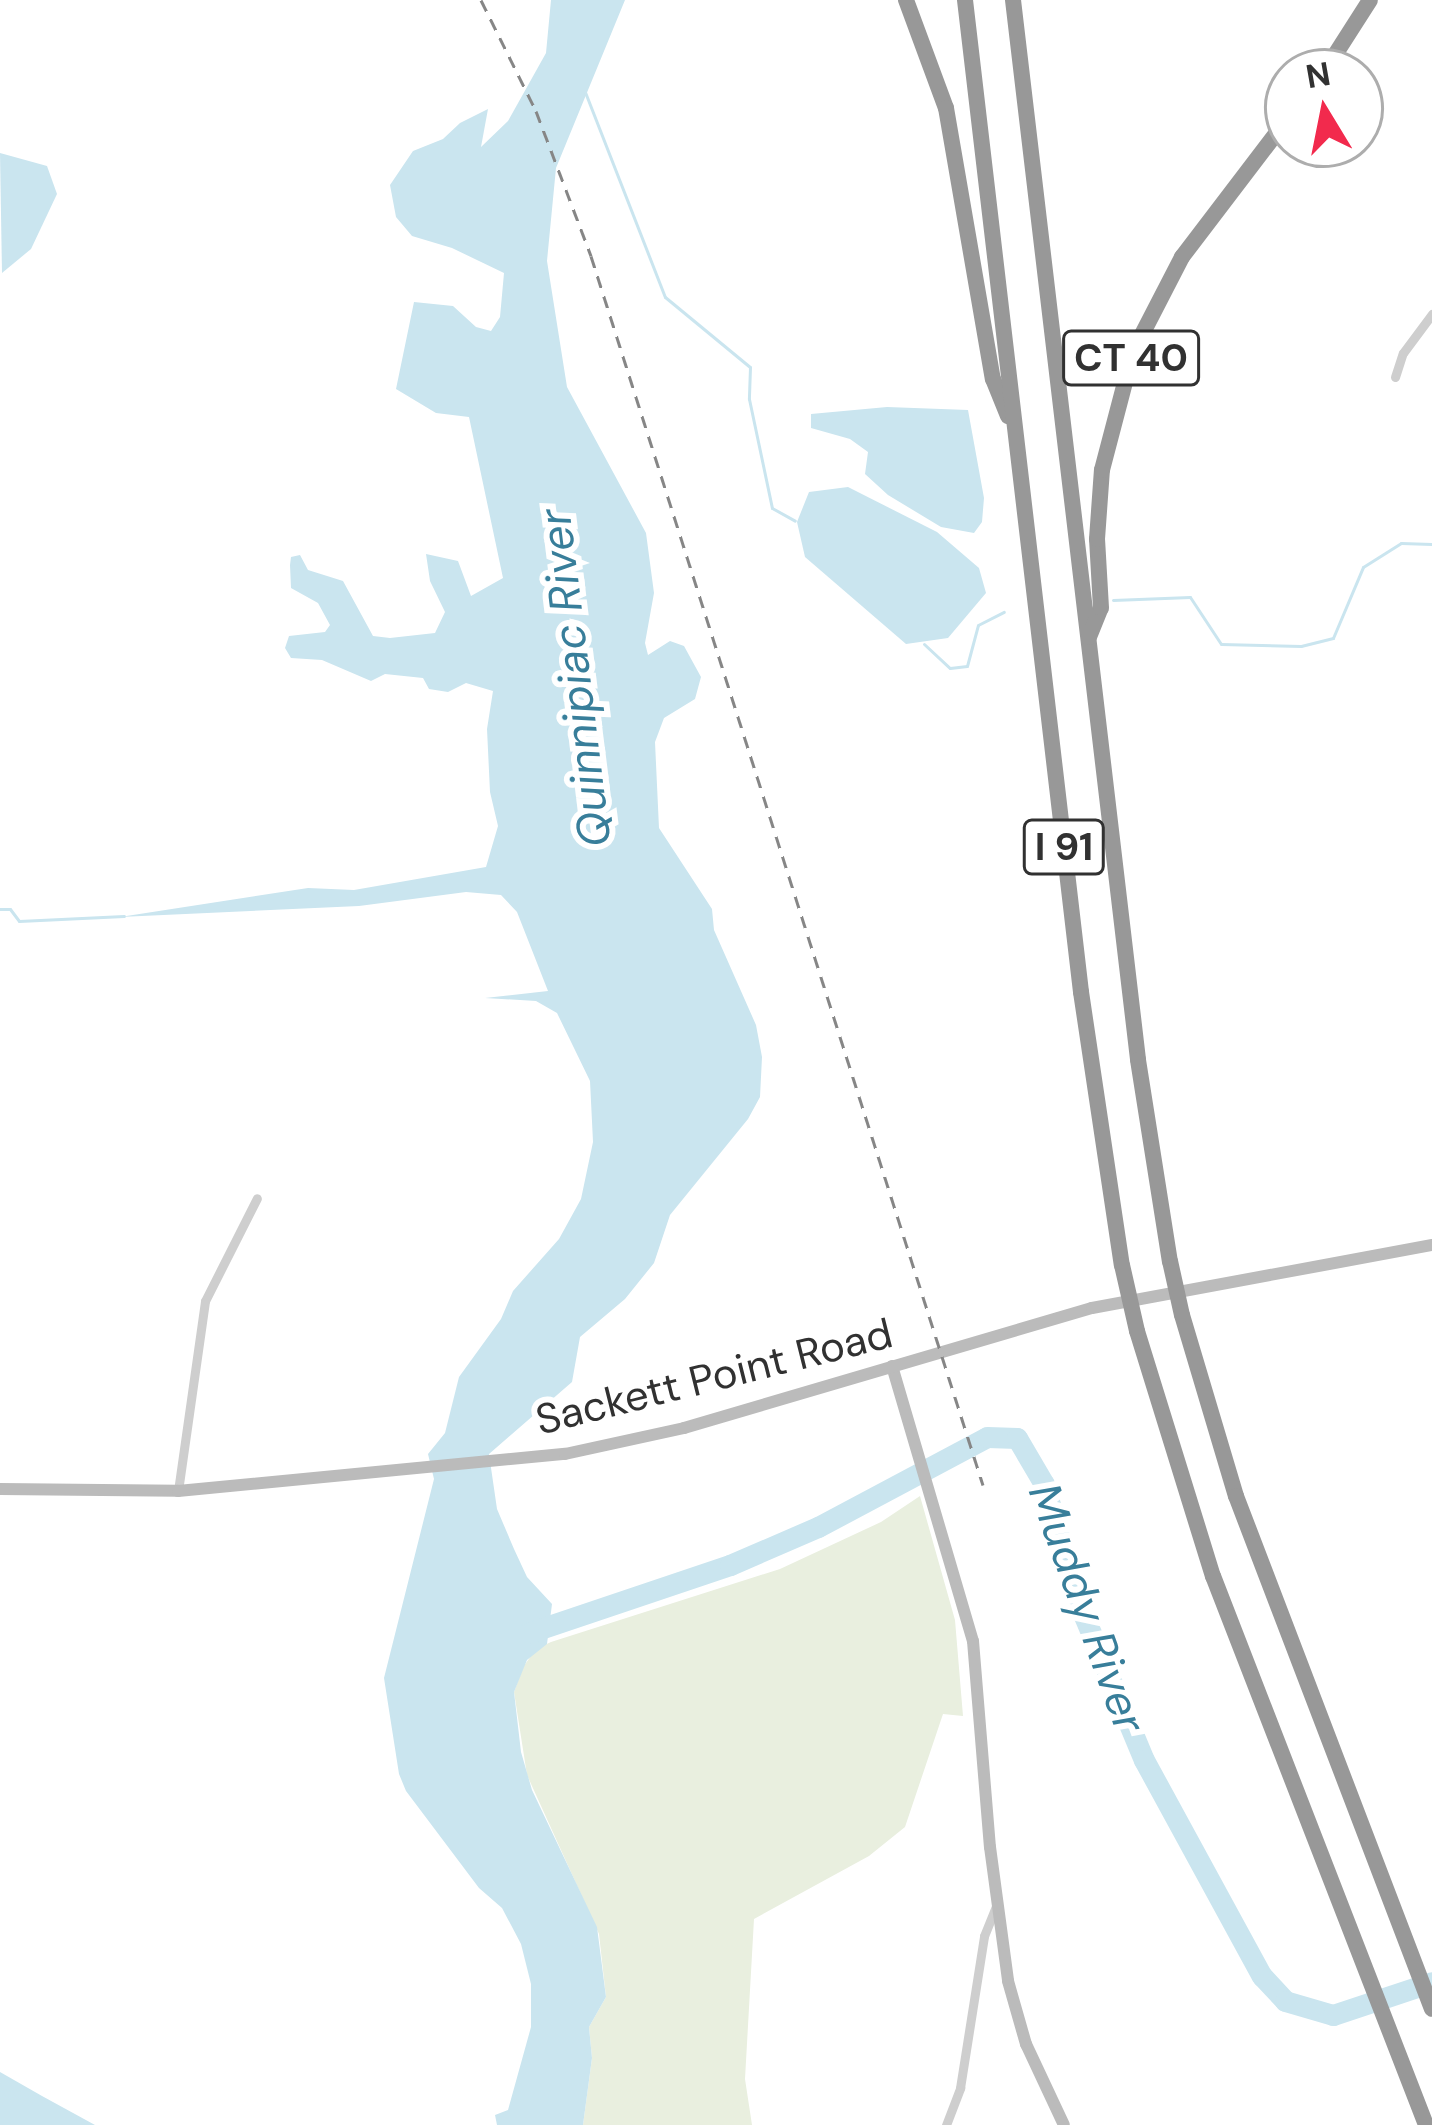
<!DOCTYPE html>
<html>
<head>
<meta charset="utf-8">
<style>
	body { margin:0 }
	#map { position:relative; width:1432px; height:2125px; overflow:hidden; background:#fff; font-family:"DM Sans",sans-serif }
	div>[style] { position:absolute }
	.green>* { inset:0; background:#e9efdf }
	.water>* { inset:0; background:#cae5ef }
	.stream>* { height:3px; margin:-1.5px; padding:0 1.5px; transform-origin:1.5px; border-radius:1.5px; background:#cae5ef }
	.river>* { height:21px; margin:-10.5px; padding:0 10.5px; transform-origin:10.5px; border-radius:10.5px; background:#cae5ef }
	.street>* { height:9px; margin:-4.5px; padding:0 4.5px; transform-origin:4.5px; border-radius:4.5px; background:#cecece }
	.secondary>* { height:12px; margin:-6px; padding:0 6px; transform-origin:6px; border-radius:6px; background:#bbb }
	.highway>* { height:16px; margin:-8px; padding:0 8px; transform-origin:8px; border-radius:8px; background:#989898 }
	.rail>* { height:3px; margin-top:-1.5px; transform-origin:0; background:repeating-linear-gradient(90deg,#868686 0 12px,transparent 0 21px) }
	.highway-bridge>* { height:16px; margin:-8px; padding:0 8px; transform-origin:8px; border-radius:8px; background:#989898 }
	span { translate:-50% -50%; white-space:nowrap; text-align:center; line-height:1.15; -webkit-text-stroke:12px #fff; paint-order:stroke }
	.shield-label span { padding:3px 9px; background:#fff; border:3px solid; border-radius:9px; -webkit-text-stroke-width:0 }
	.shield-label { font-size:39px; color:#313131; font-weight:700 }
	.street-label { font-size:42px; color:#313131 }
	.water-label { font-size:45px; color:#387e9a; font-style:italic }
	.north { position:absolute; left:1264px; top:48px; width:120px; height:120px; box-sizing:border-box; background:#fff; border:3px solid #adadad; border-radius:50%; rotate:350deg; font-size:33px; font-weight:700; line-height:48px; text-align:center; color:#313131 }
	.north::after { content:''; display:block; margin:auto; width:42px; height:54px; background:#f22a4d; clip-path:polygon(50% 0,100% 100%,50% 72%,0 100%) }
</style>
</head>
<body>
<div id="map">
	<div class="green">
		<div style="clip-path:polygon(920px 1496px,955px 1620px,963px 1716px,943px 1714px,905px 1827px,869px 1856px,754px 1919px,745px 2079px,752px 2125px,583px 2125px,592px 2058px,589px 2027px,606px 1997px,599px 1934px,527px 1775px,514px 1692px,523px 1667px,536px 1649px,551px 1642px,780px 1569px,881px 1522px)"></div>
	</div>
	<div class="water">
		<div style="clip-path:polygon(551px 0,625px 0,556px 168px,547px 261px,567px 387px,646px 533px,654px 593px,645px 643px,648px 655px,670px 641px,684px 646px,701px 677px,695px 699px,664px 718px,655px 742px,659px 828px,712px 909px,714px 930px,756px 1025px,762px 1057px,760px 1097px,748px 1119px,670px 1215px,654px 1263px,625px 1299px,580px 1337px,572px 1382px,489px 1454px,497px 1509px,514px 1549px,527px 1577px,552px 1604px,547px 1644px,527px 1660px,514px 1692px,521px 1752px,532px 1790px,597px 1927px,606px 1997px,589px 2027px,592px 2058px,583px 2125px,497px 2125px,495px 2115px,508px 2110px,531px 2027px,531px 1984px,521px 1944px,502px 1908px,479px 1888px,406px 1791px,399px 1774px,384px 1678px,434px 1479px,428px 1454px,445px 1433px,459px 1377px,501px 1319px,513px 1291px,559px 1239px,581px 1199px,593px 1142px,590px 1081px,557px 1013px,536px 1001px,485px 998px,548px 991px,517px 912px,501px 895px,466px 892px,359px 906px,120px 917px,308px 888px,354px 890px,486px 867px,498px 826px,490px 792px,487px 729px,493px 691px,466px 683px,448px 692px,429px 689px,423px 678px,385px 674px,371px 681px,322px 660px,291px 658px,285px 648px,289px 636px,325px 632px,330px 625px,318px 603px,291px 588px,290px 565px,291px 557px,300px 555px,308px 570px,343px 581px,373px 636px,390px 638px,435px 633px,445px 612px,430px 581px,426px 554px,458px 561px,471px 596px,503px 578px,469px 417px,436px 413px,396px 389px,414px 302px,453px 306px,476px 327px,491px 331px,500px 317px,504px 273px,452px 248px,412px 236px,396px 217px,390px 185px,413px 151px,443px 139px,460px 123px,488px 109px,481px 147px,508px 121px,546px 53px)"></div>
		<div style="clip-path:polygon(0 153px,47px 166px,57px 194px,31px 249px,2px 273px)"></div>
		<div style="clip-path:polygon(887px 407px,968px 410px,984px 498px,982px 522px,974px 533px,941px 527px,888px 495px,865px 474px,868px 452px,850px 439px,811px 428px,811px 414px)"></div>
		<div style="clip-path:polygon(848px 487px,937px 532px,979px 568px,986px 593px,948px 638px,906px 644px,805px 557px,797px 522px,809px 492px)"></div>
		<div style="clip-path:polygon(0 2072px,42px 2096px,95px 2125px,0 2125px)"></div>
	</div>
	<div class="stream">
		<div style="left:585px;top:92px;width:220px;rotate:68.7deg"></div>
		<div style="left:665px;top:297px;width:110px;rotate:39.5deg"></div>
		<div style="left:750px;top:367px;width:32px;rotate:92deg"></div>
		<div style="left:749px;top:399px;width:111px;rotate:78.1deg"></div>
		<div style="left:772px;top:508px;width:26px;rotate:29deg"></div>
		<div style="left:1113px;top:600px;width:77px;rotate:-2.2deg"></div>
		<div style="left:1190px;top:597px;width:56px;rotate:56.6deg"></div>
		<div style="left:1221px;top:644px;width:80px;rotate:1.4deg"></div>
		<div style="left:1301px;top:646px;width:33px;rotate:-14deg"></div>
		<div style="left:1333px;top:638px;width:77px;rotate:-67.1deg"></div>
		<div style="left:1363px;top:567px;width:45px;rotate:-32.3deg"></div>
		<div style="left:1401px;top:543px;width:31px;rotate:2deg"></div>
		<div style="left:924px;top:644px;width:35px;rotate:43deg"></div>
		<div style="left:950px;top:668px;width:17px;rotate:-7deg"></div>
		<div style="left:967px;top:666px;width:42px;rotate:-75deg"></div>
		<div style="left:978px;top:625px;width:29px;rotate:-27deg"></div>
		<div style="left:0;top:909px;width:10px"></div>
		<div style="left:10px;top:909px;width:15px;rotate:53deg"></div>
		<div style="left:19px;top:921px;width:105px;rotate:-2.7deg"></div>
	</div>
	<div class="river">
		<div style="left:528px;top:1633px;width:213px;rotate:-18.6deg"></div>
		<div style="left:730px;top:1565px;width:96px;rotate:-23.4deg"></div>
		<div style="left:818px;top:1527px;width:191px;rotate:-28deg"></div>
		<div style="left:987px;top:1437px;width:30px;rotate:2deg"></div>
		<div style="left:1017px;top:1438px;width:53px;rotate:59.6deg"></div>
		<div style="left:1044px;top:1484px;width:125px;rotate:73.7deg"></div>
		<div style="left:1079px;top:1604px;width:169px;rotate:67.4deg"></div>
		<div style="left:1144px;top:1760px;width:246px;rotate:61.4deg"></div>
		<div style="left:1262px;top:1976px;width:34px;rotate:47deg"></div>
		<div style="left:1285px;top:2001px;width:50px;rotate:16.3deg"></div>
		<div style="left:1333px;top:2015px;width:104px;rotate:-18.4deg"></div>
	</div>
	<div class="street">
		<div style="left:1395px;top:377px;width:25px;rotate:-72deg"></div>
		<div style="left:1403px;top:353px;width:49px;rotate:-53.4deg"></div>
		<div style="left:178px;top:1491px;width:192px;rotate:-81.9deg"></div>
		<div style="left:205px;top:1301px;width:115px;rotate:-63.2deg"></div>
		<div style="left:946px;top:2125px;width:40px;rotate:-69deg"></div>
		<div style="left:960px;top:2088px;width:154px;rotate:-81deg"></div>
		<div style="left:984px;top:1936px;width:31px;rotate:-68deg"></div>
	</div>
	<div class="secondary">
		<div style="left:892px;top:1366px;width:287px;rotate:73.6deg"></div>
		<div style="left:973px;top:1641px;width:207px;rotate:85.3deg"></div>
		<div style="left:990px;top:1847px;width:135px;rotate:82.3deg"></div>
		<div style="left:1008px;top:1981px;width:66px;rotate:74.1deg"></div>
		<div style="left:1026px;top:2044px;width:89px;rotate:64.9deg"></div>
		<div style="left:0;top:1489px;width:178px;rotate:0.6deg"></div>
		<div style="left:178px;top:1491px;width:389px;rotate:-5.5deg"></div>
		<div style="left:565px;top:1454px;width:122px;rotate:-12.3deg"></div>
		<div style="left:684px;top:1428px;width:425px;rotate:-16.4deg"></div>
		<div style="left:1092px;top:1308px;width:346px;rotate:-10.5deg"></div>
	</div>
	<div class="highway">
		<div style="left:906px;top:0;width:115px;rotate:69.7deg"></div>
		<div style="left:946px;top:108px;width:275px;rotate:80.2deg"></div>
		<div style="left:993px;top:379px;width:40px;rotate:68deg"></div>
		<div style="left:965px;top:0;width:999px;rotate:83.33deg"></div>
		<div style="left:1081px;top:992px;width:276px;rotate:81.5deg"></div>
		<div style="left:1013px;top:0;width:1067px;rotate:83.27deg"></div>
		<div style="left:1138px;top:1060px;width:204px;rotate:81deg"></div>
		<div style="left:1324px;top:72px;width:85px;rotate:-57.4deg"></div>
		<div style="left:1089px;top:637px;width:31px;rotate:-68deg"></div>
		<div style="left:1101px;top:608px;width:69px;rotate:-93.3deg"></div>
		<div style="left:1097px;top:539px;width:69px;rotate:-85.9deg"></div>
		<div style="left:1102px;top:470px;width:122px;rotate:-75.3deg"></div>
		<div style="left:1133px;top:352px;width:107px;rotate:-62.7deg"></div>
		<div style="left:1182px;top:257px;width:175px;rotate:-52.7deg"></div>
		<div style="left:1182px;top:1315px;width:189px;rotate:73.4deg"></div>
		<div style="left:1236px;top:1496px;width:549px;rotate:69.09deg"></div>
		<div style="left:1137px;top:1331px;width:257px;rotate:72.8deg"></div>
		<div style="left:1213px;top:1576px;width:589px;rotate:68.79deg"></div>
	</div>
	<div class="rail">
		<div style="left:481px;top:0;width:124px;rotate:63.6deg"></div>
		<div style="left:536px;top:111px;width:155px;rotate:69.2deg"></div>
		<div style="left:591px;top:256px;width:1290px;rotate:72.31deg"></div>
	</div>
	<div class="highway-bridge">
		<div style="left:1170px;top:1261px;width:55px;rotate:77.5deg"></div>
		<div style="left:1122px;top:1265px;width:68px;rotate:77.2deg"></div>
	</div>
	<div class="shield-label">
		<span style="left:1131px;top:358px">CT 40</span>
		<span style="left:1064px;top:847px">I 91</span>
	</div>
	<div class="street-label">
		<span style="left:714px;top:1377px;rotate:-14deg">Sackett Point Road</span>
	</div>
	<div class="water-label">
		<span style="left:575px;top:678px;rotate:-97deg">Quinnipiac River</span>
		<span style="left:1087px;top:1608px;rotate:70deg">Muddy River</span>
	</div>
	<div class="north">N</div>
</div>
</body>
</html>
